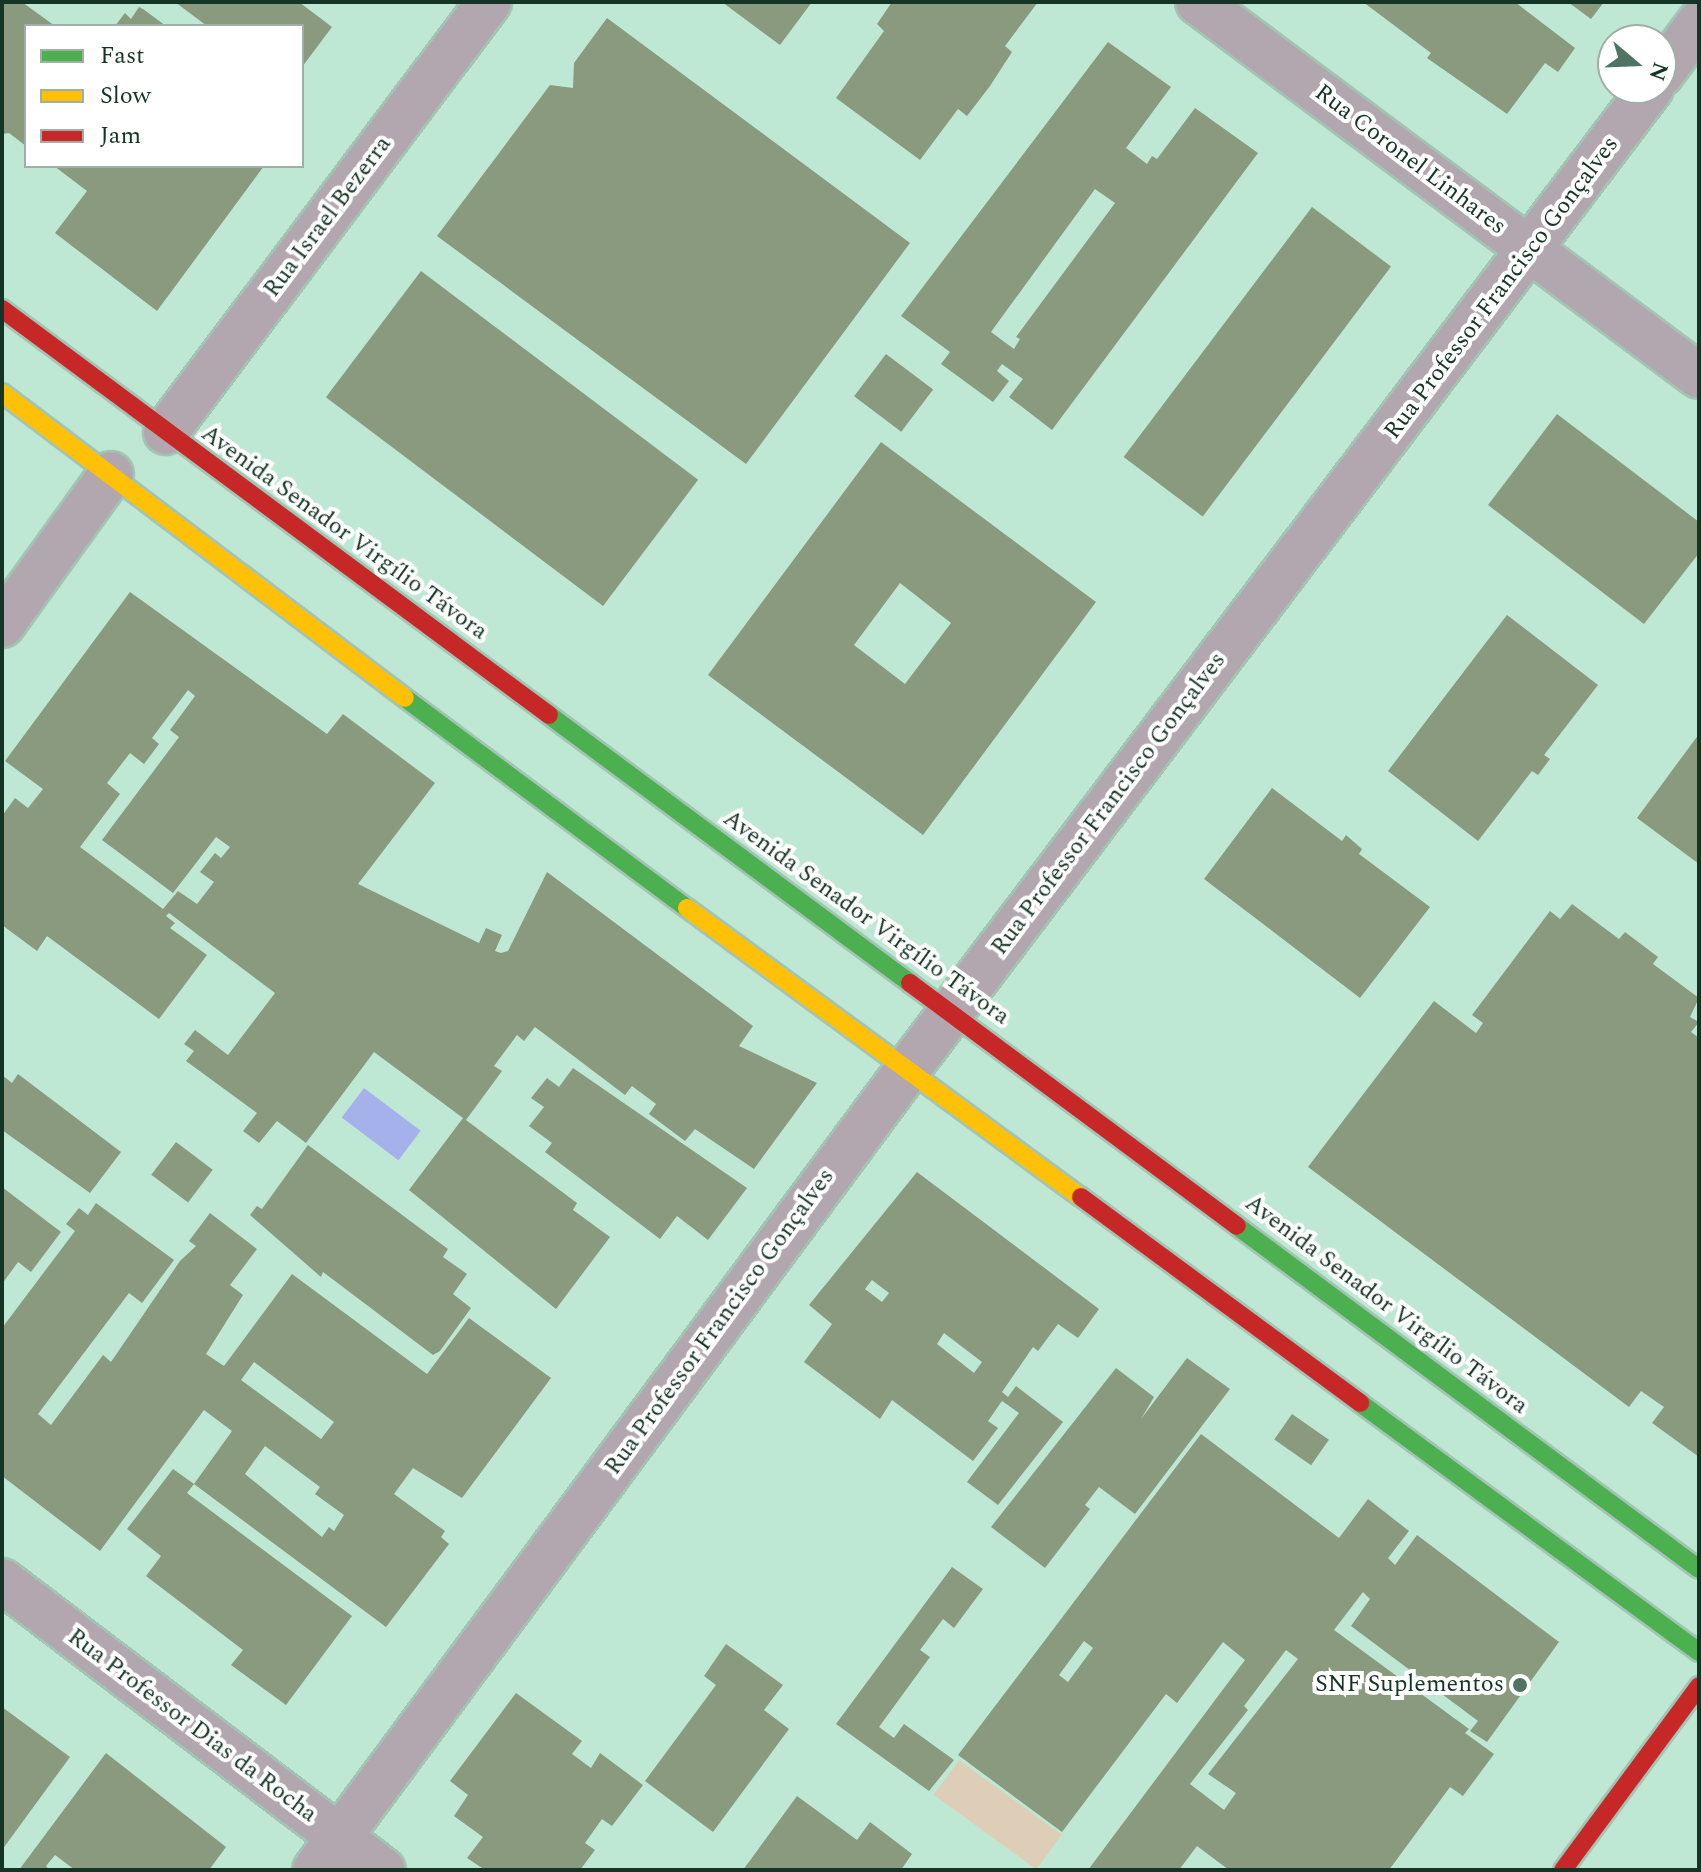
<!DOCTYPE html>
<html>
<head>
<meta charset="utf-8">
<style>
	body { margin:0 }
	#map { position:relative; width:1701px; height:1872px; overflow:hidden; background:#bee8d3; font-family:Spectral,serif }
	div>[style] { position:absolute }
	.green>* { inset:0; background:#deceb7; transform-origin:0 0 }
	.water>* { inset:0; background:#a5b1eb; transform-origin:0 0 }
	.building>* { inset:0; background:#899a7f; transform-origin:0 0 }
	.roads { filter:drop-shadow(2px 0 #a3c4b4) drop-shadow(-2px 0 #a3c4b4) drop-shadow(0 2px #a3c4b4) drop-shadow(0 -2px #a3c4b4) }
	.street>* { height:44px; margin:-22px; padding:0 22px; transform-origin:22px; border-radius:22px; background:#b2a7ae }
	.fast>* { height:18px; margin:-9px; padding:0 9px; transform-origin:9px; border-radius:9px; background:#4caf50 }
	.slow>* { height:18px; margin:-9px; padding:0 9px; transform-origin:9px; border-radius:9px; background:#ffc107 }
	.jam>* { height:18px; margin:-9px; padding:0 9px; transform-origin:9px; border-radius:9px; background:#c62828 }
	.dots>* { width:22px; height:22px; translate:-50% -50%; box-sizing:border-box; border:4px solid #fff; border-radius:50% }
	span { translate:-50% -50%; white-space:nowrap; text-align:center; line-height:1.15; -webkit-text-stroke:8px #fff; paint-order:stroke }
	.street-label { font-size:24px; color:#143426 }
	.poi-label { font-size:24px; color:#143426 }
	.right { translate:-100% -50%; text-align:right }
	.frame { position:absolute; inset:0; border:4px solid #143426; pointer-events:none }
	.legend { position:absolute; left:24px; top:24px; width:280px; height:144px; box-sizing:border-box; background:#fff; border:2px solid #a1aea8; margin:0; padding:10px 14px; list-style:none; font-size:24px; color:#143426 }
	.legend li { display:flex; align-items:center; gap:16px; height:40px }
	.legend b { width:40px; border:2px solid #a1aea8 }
	.north { position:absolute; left:1597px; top:24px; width:80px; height:80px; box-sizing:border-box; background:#fff; border:2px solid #a1aea8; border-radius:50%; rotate:109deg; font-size:22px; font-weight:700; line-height:32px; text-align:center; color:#143426 }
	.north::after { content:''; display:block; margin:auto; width:28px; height:36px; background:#507363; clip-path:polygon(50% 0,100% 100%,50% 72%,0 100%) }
</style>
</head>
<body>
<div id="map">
	<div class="green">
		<div style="left:959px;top:1760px;width:127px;height:43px;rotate:36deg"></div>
	</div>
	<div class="water">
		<div style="left:364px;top:1088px;width:71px;height:37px;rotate:37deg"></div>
	</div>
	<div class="building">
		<div style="clip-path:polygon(2px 2px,22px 2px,55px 26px,26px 26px,26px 146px,9px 133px,2px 134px)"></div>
		<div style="clip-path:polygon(175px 2px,299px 2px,332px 27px,302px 67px,302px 26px,207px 26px)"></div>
		<div style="clip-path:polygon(722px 2px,812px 2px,780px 45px)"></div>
		<div style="clip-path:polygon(892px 2px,1038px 2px,1005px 46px,1012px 52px,990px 86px,967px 116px,958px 109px,920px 160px,836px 98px,884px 31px,877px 24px)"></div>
		<div style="clip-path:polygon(1363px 2px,1515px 2px,1575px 48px,1558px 72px,1545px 63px,1507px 114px,1427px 58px,1431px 53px)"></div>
		<div style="clip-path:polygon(1568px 2px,1604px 2px,1591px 19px)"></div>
		<div style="clip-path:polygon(139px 7px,143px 9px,166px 26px,115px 26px,125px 13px,131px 19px)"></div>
		<div style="clip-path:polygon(607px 18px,910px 243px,746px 464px,437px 236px,550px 85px,573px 88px,574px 63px)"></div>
		<div style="clip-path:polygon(evenodd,1108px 42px,1171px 87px,1126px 148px,1147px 164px,1152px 156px,1157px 159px,1195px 108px,1258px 153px,1052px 430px,1009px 397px,1023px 379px,1002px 364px,997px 371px,1009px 381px,993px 402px,941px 364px,950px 352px,901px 316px,1108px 42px,1095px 189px,1115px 203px,1016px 337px,1020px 339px,1014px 349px,991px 332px,1095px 189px)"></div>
		<div style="clip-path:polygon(54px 166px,264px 166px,157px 311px,55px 233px,87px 191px)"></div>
		<div style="left:1312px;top:207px;width:99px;height:313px;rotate:37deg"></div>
		<div style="left:421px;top:271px;width:347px;height:158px;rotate:37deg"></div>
		<div style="left:886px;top:354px;width:59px;height:53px;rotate:37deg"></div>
		<div style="clip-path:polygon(1557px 414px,1699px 522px,1699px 553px,1644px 624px,1488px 505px)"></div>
		<div style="clip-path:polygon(evenodd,881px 442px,1096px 602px,923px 835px,708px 675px,881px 442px,900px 583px,951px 623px,905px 684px,854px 645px,900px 583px)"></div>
		<div style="clip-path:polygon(evenodd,130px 592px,327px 734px,343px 714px,435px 783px,358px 884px,479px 943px,486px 928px,502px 935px,495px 951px,501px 953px,508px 951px,547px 872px,753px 1026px,739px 1046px,817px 1083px,754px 1169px,695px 1129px,685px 1141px,649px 1114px,656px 1104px,632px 1086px,625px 1095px,535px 1027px,524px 1041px,517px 1035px,494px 1066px,502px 1071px,466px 1120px,577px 1203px,573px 1210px,610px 1237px,556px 1309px,409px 1190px,463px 1118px,374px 1052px,306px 1143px,277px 1121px,259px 1143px,243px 1131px,257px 1113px,186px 1061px,194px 1051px,184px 1044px,195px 1030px,228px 1055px,275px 993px,169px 913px,166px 916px,175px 923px,170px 928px,207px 955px,159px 1019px,47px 936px,37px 951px,2px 925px,2px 816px,15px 798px,28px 808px,43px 789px,5px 761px,130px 592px,188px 690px,195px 696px,170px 730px,179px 737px,102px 840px,173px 893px,216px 837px,230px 847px,221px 858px,215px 853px,200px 872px,214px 882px,197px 904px,178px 891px,163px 909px,80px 847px,120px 794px,107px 783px,130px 753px,144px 764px,159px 744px,152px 738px,188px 690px)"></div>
		<div style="clip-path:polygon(1507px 615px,1598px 685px,1544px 755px,1550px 759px,1538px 775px,1532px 771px,1478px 841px,1388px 771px)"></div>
		<div style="clip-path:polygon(1699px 734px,1699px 864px,1637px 818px)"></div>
		<div style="clip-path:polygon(1272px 788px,1342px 841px,1346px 835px,1362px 849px,1359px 854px,1430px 907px,1360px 998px,1204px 879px)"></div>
		<div style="clip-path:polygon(1572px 904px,1619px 939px,1625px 932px,1658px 957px,1653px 964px,1699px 998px,1690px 1017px,1699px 1022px,1691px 1032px,1699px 1038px,1699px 1457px,1652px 1423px,1664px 1407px,1641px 1391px,1629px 1407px,1308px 1167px,1434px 1001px,1476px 1033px,1483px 1023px,1472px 1015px,1550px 911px,1560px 919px)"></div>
		<div style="clip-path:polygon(573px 1068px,747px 1188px,708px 1240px,677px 1216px,660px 1239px,545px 1152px,552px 1143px,529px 1126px,544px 1107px,531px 1098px,547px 1078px,559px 1087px)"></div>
		<div style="clip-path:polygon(18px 1074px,121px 1152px,90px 1193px,2px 1130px,2px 1075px,12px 1083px)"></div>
		<div style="left:176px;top:1142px;width:46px;height:41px;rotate:37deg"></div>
		<div style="clip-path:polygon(308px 1145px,448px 1249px,443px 1257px,467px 1274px,453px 1294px,471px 1308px,440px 1351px,433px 1355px,323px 1272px,321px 1277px,250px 1215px,257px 1206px,262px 1209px)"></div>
		<div style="clip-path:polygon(evenodd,917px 1172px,1099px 1309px,1078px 1338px,1058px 1324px,1038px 1351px,1033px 1347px,1002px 1392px,1008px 1397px,1016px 1386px,1063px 1422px,998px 1505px,967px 1482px,1019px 1413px,1002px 1401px,988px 1421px,998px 1428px,973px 1461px,892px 1400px,880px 1419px,804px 1362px,832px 1324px,809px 1305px,917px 1172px,872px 1280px,889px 1293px,882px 1302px,865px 1289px,872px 1280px,917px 1172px,944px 1333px,982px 1362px,974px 1373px,937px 1344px,944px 1333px)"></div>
		<div style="clip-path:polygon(2px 1187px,61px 1232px,31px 1272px,18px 1262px,2px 1284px)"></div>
		<div style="clip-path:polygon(evenodd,96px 1203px,174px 1260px,142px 1303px,129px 1293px,38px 1414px,51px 1425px,103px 1355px,111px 1362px,180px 1261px,196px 1246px,189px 1241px,210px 1213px,257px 1249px,230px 1285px,243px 1295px,206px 1354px,224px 1366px,292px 1274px,427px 1374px,469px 1318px,551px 1378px,462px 1498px,413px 1468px,394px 1494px,445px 1531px,441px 1537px,449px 1544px,386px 1627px,194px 1484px,232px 1431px,204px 1410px,100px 1551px,2px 1476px,2px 1328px,75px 1231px,66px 1224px,79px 1208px,88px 1215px,96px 1203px,254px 1362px,334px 1422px,321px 1439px,241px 1380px,254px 1362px,96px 1203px,265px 1446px,320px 1487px,315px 1494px,344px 1515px,334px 1531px,329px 1527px,322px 1537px,245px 1474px,265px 1446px)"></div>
		<div style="clip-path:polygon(1187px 1358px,1230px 1389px,1135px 1514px,1099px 1487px,1085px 1505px,1090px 1509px,1045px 1568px,991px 1527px,1116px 1368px,1154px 1397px,1141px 1419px)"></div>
		<div style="left:1292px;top:1414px;width:45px;height:31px;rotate:35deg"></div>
		<div style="clip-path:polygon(evenodd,1201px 1434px,1339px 1538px,1368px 1499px,1409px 1531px,1388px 1558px,1395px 1565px,1417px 1535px,1559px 1642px,1487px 1742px,1470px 1731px,1478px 1721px,1351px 1626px,1370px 1599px,1363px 1592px,1334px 1630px,1469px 1729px,1465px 1733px,1494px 1754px,1463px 1796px,1450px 1787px,1389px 1870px,1229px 1870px,1197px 1846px,1179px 1870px,1088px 1870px,1245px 1660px,1223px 1642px,1177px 1703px,1166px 1694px,1062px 1832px,958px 1755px,1201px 1434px,1084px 1641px,1093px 1648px,1068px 1682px,1059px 1675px,1084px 1641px,1201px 1434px,1286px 1650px,1298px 1659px,1208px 1774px,1236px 1793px,1224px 1810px,1190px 1784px,1248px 1710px,1244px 1706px,1286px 1650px)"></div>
		<div style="clip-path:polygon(173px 1469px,194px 1484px,187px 1493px,352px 1616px,286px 1705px,231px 1665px,243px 1650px,146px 1576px,161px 1556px,127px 1529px)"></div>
		<div style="clip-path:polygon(952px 1567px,983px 1589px,954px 1628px,943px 1619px,920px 1650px,930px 1657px,879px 1727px,894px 1738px,904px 1724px,954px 1760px,929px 1791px,836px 1724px)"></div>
		<div style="clip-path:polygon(726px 1644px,783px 1685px,764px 1710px,789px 1729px,713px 1832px,645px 1781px,716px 1685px,704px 1676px)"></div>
		<div style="clip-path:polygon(516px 1693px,582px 1741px,572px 1754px,591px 1768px,600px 1753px,643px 1785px,612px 1826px,602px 1819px,585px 1843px,595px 1850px,580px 1870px,485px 1870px,467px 1858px,483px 1837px,454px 1816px,468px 1795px,450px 1781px)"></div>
		<div style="clip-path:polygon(2px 1707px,70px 1757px,2px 1850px)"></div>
		<div style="clip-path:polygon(106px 1753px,226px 1847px,209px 1870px,75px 1870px,55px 1855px,46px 1866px,49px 1870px,19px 1870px)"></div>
		<div style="clip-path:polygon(797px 1796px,857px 1840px,870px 1822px,912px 1854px,901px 1870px,743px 1870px)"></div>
	</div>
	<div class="roads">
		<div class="street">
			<div style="left:1198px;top:2px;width:625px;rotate:36.74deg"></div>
			<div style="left:1661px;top:74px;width:64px;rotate:-53.3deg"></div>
			<div style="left:166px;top:432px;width:538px;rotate:-53.09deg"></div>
			<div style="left:2px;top:625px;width:186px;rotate:-54.2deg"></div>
			<div style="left:2px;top:1581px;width:478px;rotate:37.2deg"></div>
			<div style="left:315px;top:1870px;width:997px;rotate:-53.49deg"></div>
			<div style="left:908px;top:1069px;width:1231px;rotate:-52.86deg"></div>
		</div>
		<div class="fast">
			<div style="left:405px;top:698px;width:352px;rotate:36.7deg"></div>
			<div style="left:549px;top:715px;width:450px;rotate:36.6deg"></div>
			<div style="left:1237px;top:1226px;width:575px;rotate:36.59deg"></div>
			<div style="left:1360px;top:1403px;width:421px;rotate:36.3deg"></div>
		</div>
		<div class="slow">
			<div style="left:2px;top:393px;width:505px;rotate:37.12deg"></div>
			<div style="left:687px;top:908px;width:489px;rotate:36.3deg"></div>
		</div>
		<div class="jam">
			<div style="left:2px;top:309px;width:681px;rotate:36.58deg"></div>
			<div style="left:910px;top:983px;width:407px;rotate:36.6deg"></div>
			<div style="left:1081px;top:1197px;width:347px;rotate:36.4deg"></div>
			<div style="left:1563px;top:1870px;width:229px;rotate:-53.5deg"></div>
		</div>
	</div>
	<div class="dots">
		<div style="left:1520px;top:1685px;background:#507363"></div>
	</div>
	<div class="street-label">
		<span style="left:1410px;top:160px;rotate:37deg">Rua Coronel Linhares</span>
		<span style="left:328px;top:217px;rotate:-53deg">Rua Israel Bezerra</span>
		<span style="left:1502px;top:288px;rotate:-53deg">Rua Professor Francisco Gonçalves</span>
		<span style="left:344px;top:533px;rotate:36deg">Avenida Senador Virgílio Távora</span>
		<span style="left:1109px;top:804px;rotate:-53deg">Rua Professor Francisco Gonçalves</span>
		<span style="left:866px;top:918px;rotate:36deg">Avenida Senador Virgílio Távora</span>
		<span style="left:1386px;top:1305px;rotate:37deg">Avenida Senador Virgílio Távora</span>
		<span style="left:720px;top:1322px;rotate:-54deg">Rua Professor Francisco Gonçalves</span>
		<span style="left:192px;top:1726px;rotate:37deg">Rua Professor Dias da Rocha</span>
	</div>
	<div class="poi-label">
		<span class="right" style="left:1504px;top:1685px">SNF Suplementos</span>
	</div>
	<div class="frame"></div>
	<ul class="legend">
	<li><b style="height:10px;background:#4caf50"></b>Fast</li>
	<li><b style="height:10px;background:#ffc107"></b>Slow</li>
	<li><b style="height:10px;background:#c62828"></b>Jam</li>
	</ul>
	<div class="north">N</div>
</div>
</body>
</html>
